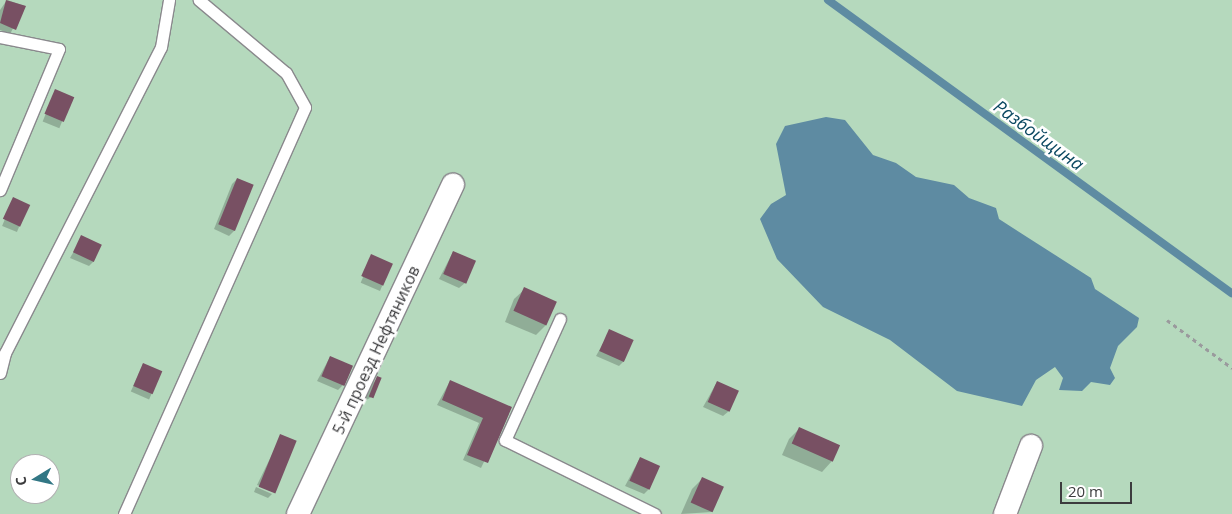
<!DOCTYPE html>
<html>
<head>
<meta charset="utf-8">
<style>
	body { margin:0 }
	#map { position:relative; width:1232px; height:514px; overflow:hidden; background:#e0e0e4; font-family:"Open Sans",sans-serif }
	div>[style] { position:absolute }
	.green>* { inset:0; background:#b5d9bd }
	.water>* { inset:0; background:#5e8ba2 }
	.shadow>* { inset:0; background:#0003; transform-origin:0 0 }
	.stream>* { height:8px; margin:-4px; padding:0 4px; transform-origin:4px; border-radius:4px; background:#5e8ba2 }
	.building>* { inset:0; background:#785063; transform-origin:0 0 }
	.path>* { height:3px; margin-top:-1.5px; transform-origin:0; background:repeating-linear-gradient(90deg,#9a9a9d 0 4px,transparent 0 8px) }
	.roads { filter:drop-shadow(1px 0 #8a898d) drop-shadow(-1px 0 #8a898d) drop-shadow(0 1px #8a898d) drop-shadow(0 -1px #8a898d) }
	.lane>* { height:11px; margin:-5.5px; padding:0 5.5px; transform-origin:5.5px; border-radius:5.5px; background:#fff }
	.street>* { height:22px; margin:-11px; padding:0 11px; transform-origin:11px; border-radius:11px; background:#fff }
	span { translate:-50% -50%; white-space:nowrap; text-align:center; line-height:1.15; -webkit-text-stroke:5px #fff; paint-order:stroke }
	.street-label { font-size:16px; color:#3c3c3e }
	.water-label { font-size:18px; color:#0c4962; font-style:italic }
	.north { position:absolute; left:10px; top:454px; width:50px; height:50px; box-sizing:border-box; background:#fff; border:1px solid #b1b1b2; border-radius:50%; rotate:261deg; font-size:14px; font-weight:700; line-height:20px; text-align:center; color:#3c3c3e }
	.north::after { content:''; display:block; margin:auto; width:18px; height:22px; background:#327785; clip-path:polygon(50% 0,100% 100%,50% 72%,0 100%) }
	.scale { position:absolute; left:1060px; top:482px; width:72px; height:22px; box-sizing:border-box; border:2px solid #3c3c3e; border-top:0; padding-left:6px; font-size:15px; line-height:18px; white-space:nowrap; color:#3c3c3e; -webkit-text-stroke:4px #fff; paint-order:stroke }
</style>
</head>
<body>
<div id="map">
	<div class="green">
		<div style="clip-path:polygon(evenodd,0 0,1232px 0,1232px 514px,0 514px,0 0,20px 464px,50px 464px,50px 494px,20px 494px,20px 464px)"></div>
	</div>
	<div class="water">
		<div style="clip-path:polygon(826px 117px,845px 120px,873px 155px,896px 163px,916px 177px,954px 185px,969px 198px,996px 208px,999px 219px,1091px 278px,1095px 289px,1139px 318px,1137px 327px,1118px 346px,1110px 368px,1115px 378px,1110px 385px,1091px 382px,1082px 391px,1059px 390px,1063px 378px,1055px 367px,1036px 380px,1022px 406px,957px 391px,890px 340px,823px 307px,777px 259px,760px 219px,771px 204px,786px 195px,776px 144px,785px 126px)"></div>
	</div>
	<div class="shadow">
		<div style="clip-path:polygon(7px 0,25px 6px,10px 34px,0 30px,0 10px)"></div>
		<div style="left:55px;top:91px;width:18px;height:33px;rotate:22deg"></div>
		<div style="clip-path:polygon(237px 179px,234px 231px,229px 236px,214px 229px,232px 184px)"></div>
		<div style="left:13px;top:199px;width:16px;height:29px;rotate:22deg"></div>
		<div style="clip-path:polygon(82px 237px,94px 261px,89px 266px,70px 258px)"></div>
		<div style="clip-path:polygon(453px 252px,465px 283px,459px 288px,439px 279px)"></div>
		<div style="left:372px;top:256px;width:21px;height:29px;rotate:23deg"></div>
		<div style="clip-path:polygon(525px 289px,546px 325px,536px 335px,505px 322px,514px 299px)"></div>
		<div style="clip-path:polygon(610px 331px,624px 361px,619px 366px,596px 356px)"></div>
		<div style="clip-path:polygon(330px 357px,343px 385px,338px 390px,317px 381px)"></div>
		<div style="left:143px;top:364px;width:20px;height:30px;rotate:24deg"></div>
		<div style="clip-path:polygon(378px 378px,372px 397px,364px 401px,373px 383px)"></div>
		<div style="clip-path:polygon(450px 381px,510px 408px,481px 468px,463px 460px,479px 423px,437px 405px)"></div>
		<div style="clip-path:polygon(717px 382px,729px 411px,723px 416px,703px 407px)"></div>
		<div style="clip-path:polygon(799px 429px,832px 461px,822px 472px,782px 455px,789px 439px)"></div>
		<div style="clip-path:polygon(281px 436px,273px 492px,257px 485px)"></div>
		<div style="clip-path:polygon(640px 458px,649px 489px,644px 494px,625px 486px)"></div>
		<div style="clip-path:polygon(702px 479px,712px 512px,681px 514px,692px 489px)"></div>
		<div style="clip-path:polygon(256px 487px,272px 494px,268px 498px,254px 492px)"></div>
	</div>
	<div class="stream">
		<div style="left:828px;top:0;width:499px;rotate:36deg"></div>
	</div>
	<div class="building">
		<div style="clip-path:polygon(6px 0,26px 6px,16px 30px,0 23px)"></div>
		<div style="left:55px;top:89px;width:21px;height:27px;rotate:23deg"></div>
		<div style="left:237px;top:178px;width:18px;height:50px;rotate:22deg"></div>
		<div style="left:13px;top:197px;width:19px;height:24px;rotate:25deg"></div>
		<div style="left:81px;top:235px;width:23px;height:19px;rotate:25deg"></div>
		<div style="left:453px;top:251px;width:25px;height:25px;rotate:23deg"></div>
		<div style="left:371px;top:254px;width:24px;height:24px;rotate:24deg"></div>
		<div style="left:524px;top:287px;width:36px;height:26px;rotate:24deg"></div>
		<div style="left:609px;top:329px;width:27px;height:24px;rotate:24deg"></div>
		<div style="left:330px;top:356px;width:25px;height:22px;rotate:23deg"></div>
		<div style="left:143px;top:363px;width:21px;height:25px;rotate:23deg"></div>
		<div style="left:377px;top:376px;width:5px;height:22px;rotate:22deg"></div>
		<div style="clip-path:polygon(450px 380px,512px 407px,488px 463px,467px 455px,483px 418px,442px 400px)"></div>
		<div style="left:717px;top:381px;width:24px;height:23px;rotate:24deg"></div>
		<div style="left:799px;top:427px;width:45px;height:18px;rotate:24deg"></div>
		<div style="left:280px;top:434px;width:18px;height:57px;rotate:22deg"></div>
		<div style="left:640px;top:457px;width:22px;height:26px;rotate:24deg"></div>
		<div style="left:702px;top:477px;width:24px;height:28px;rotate:24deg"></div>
	</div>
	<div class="path">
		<div style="left:1167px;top:320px;width:81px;rotate:36.4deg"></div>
	</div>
	<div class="roads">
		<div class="lane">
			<div style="left:0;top:37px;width:60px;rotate:11.5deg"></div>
			<div style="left:59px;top:49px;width:153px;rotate:112.7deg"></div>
			<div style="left:560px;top:319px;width:133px;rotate:114.4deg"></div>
			<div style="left:505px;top:440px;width:167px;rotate:26.3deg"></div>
			<div style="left:0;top:373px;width:21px;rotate:-76deg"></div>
			<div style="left:5px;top:353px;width:343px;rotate:-63deg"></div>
			<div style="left:161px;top:47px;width:48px;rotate:-80.3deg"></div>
			<div style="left:124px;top:514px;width:445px;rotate:-66deg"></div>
			<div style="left:305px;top:107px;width:39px;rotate:-119deg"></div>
			<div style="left:286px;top:73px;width:114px;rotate:-140deg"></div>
		</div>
		<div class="street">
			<div style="left:298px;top:514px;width:364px;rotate:-64.8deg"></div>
			<div style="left:1005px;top:514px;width:73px;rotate:-69.1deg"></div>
		</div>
	</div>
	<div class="street-label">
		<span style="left:376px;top:350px;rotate:-65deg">5-й проезд Нефтяников</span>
	</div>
	<div class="water-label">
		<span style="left:1039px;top:135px;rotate:36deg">Разбойщина</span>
	</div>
	<div class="north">С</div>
	<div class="scale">20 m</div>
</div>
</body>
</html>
